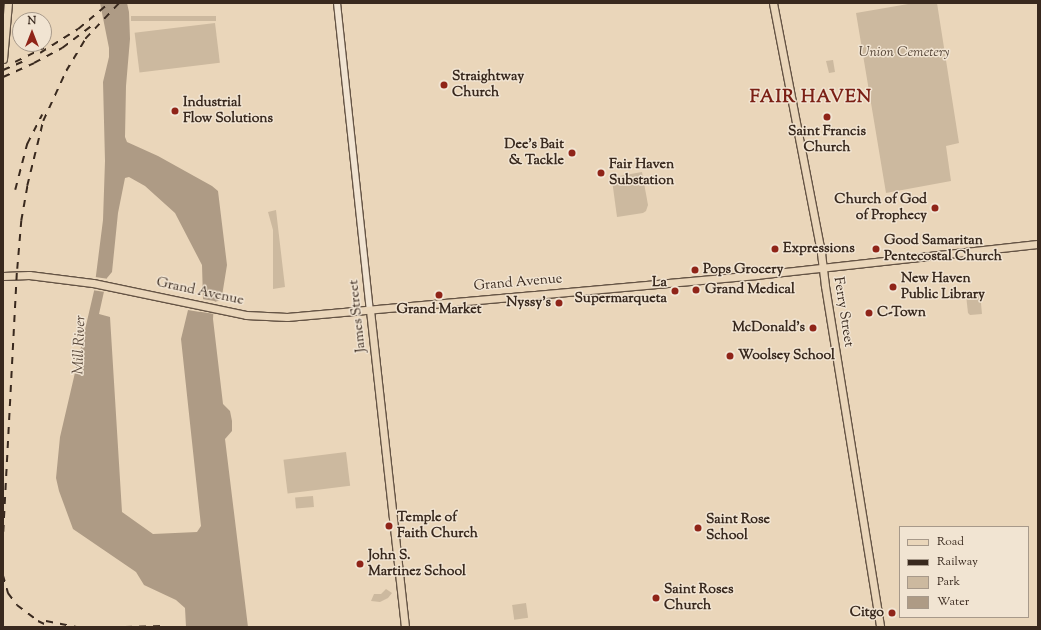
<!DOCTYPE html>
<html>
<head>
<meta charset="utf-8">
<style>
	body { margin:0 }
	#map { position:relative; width:1041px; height:630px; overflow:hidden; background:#ead6ba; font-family:"Sorts Mill Goudy",serif }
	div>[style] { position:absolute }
	.green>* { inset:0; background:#ccb99f; transform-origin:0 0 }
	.water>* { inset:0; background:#ae9b85 }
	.pier>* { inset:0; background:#ead6ba; transform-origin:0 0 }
	.roads { filter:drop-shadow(1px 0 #655445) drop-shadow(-1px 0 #655445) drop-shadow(0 1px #655445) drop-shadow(0 -1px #655445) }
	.minor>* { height:6px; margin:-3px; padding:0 3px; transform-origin:3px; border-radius:3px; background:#f1e4d2 }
	.major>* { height:7px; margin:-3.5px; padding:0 3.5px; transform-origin:3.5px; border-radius:3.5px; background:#ead6ba }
	.rail>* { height:1.5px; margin-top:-0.75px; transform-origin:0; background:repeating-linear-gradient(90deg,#39291e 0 7px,transparent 0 14px) }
	.dots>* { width:11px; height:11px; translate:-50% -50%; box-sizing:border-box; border:2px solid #f1e4d2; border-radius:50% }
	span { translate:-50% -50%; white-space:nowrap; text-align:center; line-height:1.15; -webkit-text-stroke:3px #f1e4d2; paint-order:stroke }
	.park-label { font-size:14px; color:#564638; font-style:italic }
	.poi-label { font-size:14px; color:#39291e; font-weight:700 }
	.left { translate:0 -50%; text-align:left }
	.right { translate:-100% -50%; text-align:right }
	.street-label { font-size:14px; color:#39291e }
	.water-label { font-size:15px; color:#5c4b3d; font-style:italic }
	.district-label { font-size:18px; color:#7a1f14; font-weight:700; letter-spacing:1px }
	.frame { position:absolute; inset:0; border:4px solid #39291e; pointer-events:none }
	.legend { position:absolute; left:899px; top:526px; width:130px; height:92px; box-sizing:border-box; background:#f1e4d2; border:1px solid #a7998a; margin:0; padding:5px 7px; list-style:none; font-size:12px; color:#39291e }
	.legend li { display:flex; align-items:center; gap:8px; height:20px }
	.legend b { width:20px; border:1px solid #a7998a }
	.north { position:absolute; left:12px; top:12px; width:40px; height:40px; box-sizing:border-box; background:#f1e4d2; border:1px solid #a7998a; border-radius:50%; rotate:0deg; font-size:11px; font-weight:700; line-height:16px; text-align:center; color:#39291e }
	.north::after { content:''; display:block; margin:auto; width:14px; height:18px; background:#8f2418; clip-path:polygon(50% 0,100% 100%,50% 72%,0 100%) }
</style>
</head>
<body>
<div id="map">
	<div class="green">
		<div style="clip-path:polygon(914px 3px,937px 3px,959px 143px,946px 146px,951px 181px,886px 193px,856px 13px)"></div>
		<div style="left:216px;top:16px;width:5px;height:85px;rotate:90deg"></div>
		<div style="left:215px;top:23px;width:40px;height:81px;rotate:83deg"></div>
		<div style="clip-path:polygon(833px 60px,835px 72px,829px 73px,826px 61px)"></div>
		<div style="clip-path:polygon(642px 172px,648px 205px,646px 211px,643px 213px,617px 217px,612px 180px,614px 177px)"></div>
		<div style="clip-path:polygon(276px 210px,285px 287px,273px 289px,273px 230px,268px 212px)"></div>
		<div style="clip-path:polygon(980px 293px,982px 314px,970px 315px,968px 313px,966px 295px)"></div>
		<div style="left:346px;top:452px;width:34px;height:63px;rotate:83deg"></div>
		<div style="left:313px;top:496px;width:11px;height:18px;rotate:85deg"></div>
		<div style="clip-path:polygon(386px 589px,392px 593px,388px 598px,380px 602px,371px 601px,374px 594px,381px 594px)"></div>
		<div style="left:526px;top:603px;width:15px;height:14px;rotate:82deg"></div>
	</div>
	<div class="water">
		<div style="clip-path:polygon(evenodd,100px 3px,127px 3px,129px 12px,130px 39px,126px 86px,125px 137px,127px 142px,158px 156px,212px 186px,218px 191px,227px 265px,222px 296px,218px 301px,214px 302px,213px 319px,223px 404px,230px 411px,232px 421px,232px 431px,225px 439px,248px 627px,186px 627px,185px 608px,176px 600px,144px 585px,136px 572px,73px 529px,59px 491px,56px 478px,60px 437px,94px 291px,103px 220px,105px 161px,103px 82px,109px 57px,109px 48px,100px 3px,129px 177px,145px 186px,175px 213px,202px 265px,203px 299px,200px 312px,188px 310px,181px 339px,201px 526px,197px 532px,153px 534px,122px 512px,110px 317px,99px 314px,107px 278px,112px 272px,118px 213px,125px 178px,129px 177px)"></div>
	</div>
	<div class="pier">
		<div style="clip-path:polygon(95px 277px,109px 279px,105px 292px,92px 290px)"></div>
		<div style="left:202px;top:299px;width:13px;height:13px;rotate:9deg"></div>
	</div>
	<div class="roads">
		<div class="minor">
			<div style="left:337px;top:3px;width:309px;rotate:83.9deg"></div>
		</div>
		<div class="major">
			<div style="left:773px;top:3px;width:255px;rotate:79.1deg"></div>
			<div style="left:821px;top:253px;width:33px;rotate:83deg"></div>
			<div style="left:825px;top:286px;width:345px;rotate:80.8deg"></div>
			<div style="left:3px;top:59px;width:56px;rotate:-84.9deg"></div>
			<div style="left:3px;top:276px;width:26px;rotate:-2deg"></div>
			<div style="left:29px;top:275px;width:64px;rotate:7.1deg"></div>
			<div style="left:93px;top:283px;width:156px;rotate:11.8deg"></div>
			<div style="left:246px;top:315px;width:41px;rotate:2.8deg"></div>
			<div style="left:287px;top:317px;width:472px;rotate:-5.1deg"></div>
			<div style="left:757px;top:275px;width:283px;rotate:-6.3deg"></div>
			<div style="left:370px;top:310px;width:319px;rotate:83.7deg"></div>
		</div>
	</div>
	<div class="rail">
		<div style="left:40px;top:53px;width:45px;rotate:-32.3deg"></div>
		<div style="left:78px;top:29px;width:40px;rotate:-40deg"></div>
		<div style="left:15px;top:62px;width:32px;rotate:-26deg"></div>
		<div style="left:3px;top:70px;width:21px;rotate:-23deg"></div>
		<div style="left:3px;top:77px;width:34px;rotate:-24deg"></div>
		<div style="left:34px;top:63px;width:32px;rotate:-28deg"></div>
		<div style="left:62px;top:48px;width:38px;rotate:-37deg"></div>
		<div style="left:15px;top:190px;width:48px;rotate:-75.4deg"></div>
		<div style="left:27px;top:144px;width:33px;rotate:-63deg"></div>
		<div style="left:3px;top:532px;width:263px;rotate:-87deg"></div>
		<div style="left:17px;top:269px;width:48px;rotate:-85.2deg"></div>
		<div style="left:21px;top:221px;width:36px;rotate:-80deg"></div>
		<div style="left:27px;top:186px;width:67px;rotate:-76.2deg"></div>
		<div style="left:43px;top:121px;width:55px;rotate:-65.3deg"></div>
		<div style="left:66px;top:71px;width:37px;rotate:-59deg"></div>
		<div style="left:85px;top:39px;width:50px;rotate:-46.6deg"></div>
		<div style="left:3px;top:575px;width:19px;rotate:74deg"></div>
		<div style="left:8px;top:593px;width:15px;rotate:53deg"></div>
		<div style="left:17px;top:605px;width:26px;rotate:37deg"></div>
		<div style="left:38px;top:621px;width:14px;rotate:25deg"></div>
		<div style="left:46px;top:621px;width:31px;rotate:11deg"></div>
		<div style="left:125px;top:627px;width:41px;rotate:-1.4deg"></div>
	</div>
	<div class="dots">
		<div style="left:444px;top:85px;background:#8f2418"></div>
		<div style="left:175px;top:111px;background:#8f2418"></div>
		<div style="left:827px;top:117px;background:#8f2418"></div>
		<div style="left:572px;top:153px;background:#8f2418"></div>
		<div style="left:601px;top:173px;background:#8f2418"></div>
		<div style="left:935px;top:208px;background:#8f2418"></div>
		<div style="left:775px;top:249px;background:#8f2418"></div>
		<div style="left:876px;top:249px;background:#8f2418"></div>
		<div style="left:695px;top:270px;background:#8f2418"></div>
		<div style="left:893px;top:287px;background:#8f2418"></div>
		<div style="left:696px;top:290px;background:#8f2418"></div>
		<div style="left:675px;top:291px;background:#8f2418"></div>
		<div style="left:439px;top:295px;background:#8f2418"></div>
		<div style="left:559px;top:303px;background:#8f2418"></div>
		<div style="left:869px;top:313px;background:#8f2418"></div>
		<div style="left:813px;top:328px;background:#8f2418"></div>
		<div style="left:730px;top:356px;background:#8f2418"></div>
		<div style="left:389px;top:526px;background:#8f2418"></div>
		<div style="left:698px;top:528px;background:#8f2418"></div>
		<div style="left:360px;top:564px;background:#8f2418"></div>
		<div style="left:656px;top:598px;background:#8f2418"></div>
		<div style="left:892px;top:613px;background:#8f2418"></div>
	</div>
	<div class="park-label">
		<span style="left:904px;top:53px">Union Cemetery</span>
	</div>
	<div class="poi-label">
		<span class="left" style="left:452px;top:85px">Straightway<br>Church</span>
		<span class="left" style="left:183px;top:111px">Industrial<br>Flow Solutions</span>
		<span style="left:827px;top:140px">Saint Francis<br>Church</span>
		<span class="right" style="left:564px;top:153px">Dee's Bait<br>&amp; Tackle</span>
		<span class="left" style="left:609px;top:173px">Fair Haven<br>Substation</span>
		<span class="right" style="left:927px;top:208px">Church of God<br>of Prophecy</span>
		<span class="left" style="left:884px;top:249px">Good Samaritan<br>Pentecostal Church</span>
		<span class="left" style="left:783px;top:249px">Expressions</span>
		<span class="left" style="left:703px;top:270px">Pops Grocery</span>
		<span class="left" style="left:901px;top:287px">New Haven<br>Public Library</span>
		<span class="right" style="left:667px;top:291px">La<br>Supermarqueta</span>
		<span class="left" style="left:705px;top:290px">Grand Medical</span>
		<span class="right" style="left:551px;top:303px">Nyssy's</span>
		<span style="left:439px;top:310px">Grand Market</span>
		<span class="left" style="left:877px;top:313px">C-Town</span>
		<span class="right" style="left:805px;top:328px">McDonald's</span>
		<span class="left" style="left:738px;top:356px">Woolsey School</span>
		<span class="left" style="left:397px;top:526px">Temple of<br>Faith Church</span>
		<span class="left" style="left:706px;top:528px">Saint Rose<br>School</span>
		<span class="left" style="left:368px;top:564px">John S.<br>Martinez School</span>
		<span class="left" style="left:664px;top:598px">Saint Roses<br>Church</span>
		<span class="right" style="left:884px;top:613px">Citgo</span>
	</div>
	<div class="street-label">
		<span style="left:518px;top:283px;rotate:-5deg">Grand Avenue</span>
		<span style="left:200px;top:292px;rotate:12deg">Grand Avenue</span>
		<span style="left:843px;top:312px;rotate:81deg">Ferry Street</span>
		<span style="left:358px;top:316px;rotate:-96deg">James Street</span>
	</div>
	<div class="water-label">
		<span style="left:80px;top:345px;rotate:-88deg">Mill River</span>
	</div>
	<div class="district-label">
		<span style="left:811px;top:98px">FAIR HAVEN</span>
	</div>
	<div class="frame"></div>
	<ul class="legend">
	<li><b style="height:5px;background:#ead6ba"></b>Road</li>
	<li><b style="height:5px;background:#39291e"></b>Railway</li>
	<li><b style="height:11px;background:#ccb99f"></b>Park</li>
	<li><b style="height:11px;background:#ae9b85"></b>Water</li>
	</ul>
	<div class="north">N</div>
</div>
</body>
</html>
